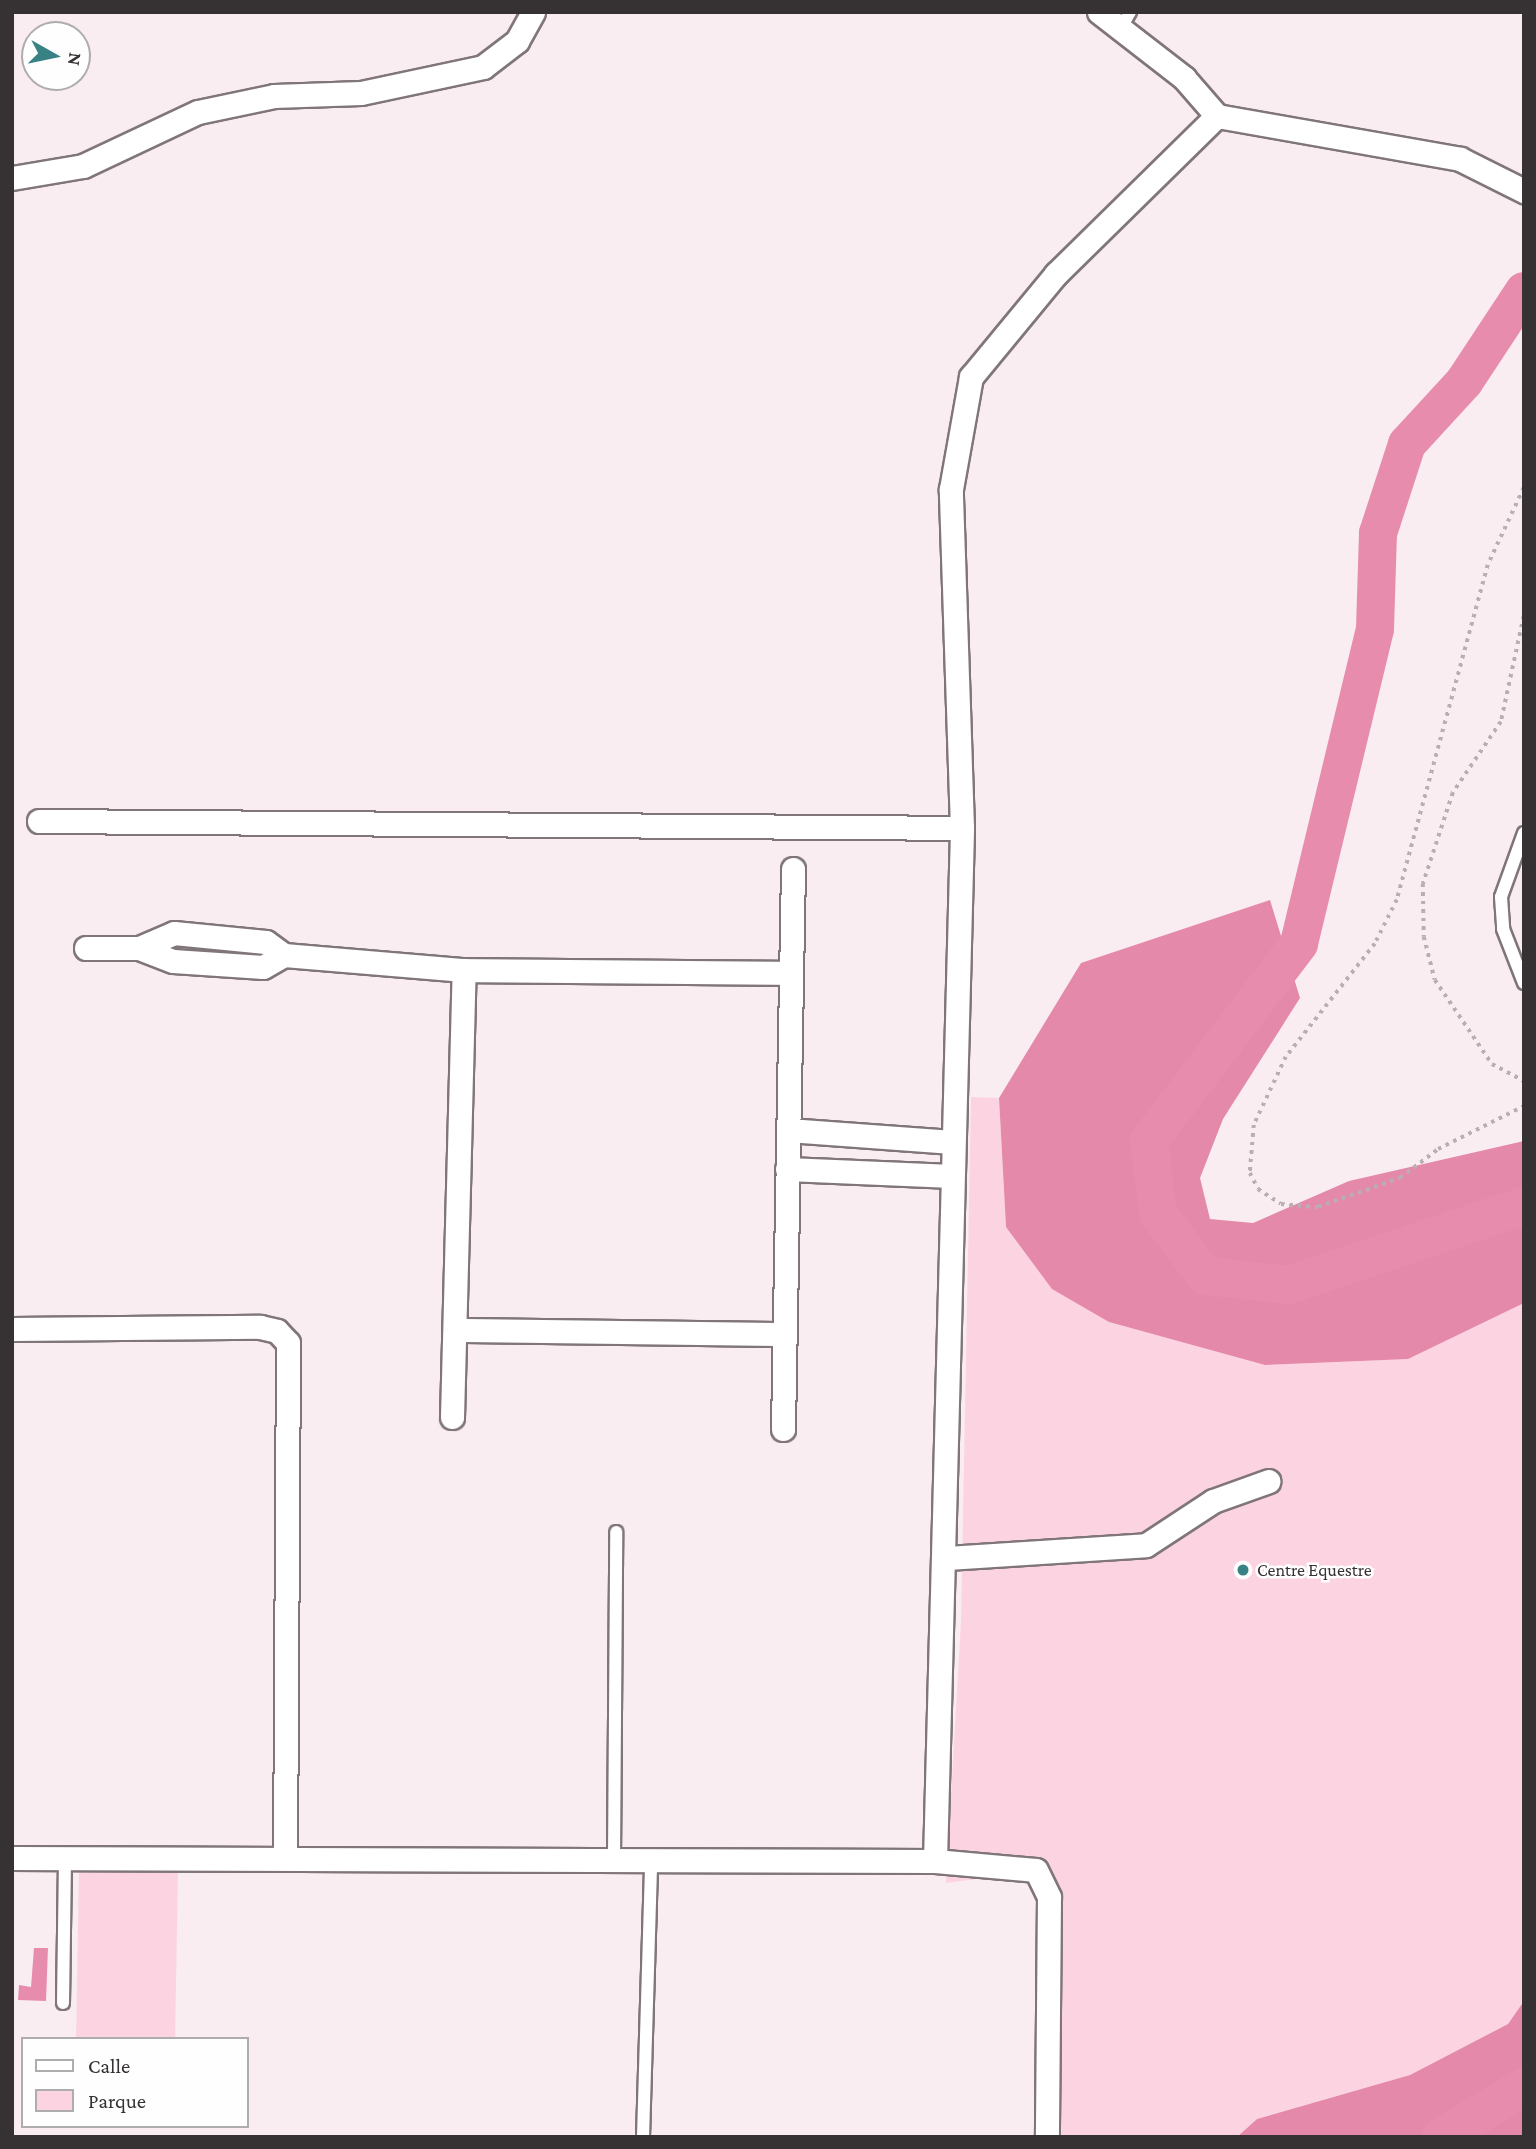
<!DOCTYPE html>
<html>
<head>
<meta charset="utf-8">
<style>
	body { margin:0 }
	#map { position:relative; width:1536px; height:2149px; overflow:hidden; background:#f9edf1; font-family:"Crimson Pro",serif }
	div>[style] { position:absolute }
	.green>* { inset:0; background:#fcd4e1; transform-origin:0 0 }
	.forest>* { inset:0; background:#e589aa }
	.water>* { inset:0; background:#e88cad }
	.river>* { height:38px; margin:-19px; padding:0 19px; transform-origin:19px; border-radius:19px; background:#e88cad }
	.path>* { height:3.5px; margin-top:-1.75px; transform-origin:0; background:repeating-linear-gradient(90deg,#b8afb2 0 3.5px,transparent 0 8.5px) }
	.roads { filter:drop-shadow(2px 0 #807679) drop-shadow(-2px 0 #807679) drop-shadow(0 2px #807679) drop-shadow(0 -2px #807679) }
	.lane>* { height:12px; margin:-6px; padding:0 6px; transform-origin:6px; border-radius:6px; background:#fff }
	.street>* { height:23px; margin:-11.5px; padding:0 11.5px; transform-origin:11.5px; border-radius:11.5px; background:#fff }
	.dots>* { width:19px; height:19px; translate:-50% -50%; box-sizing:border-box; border:4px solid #fefefe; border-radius:50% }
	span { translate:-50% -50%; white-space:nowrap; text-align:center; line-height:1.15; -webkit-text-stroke:5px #fefefe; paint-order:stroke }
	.poi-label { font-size:18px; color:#363233 }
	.left { translate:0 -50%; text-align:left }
	.frame { position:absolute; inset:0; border:14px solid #363233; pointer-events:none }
	.legend { position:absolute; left:21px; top:2037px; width:228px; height:91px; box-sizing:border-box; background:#fefefe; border:2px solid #aeacad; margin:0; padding:9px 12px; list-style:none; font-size:21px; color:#363233 }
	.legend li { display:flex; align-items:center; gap:14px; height:35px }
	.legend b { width:35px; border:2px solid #aeacad }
	.north { position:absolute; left:21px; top:21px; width:70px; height:70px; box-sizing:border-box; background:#fefefe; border:2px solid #aeacad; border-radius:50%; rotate:99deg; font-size:19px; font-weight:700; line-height:28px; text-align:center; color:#363233 }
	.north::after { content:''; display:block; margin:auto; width:24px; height:32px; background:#388184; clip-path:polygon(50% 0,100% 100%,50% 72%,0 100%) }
</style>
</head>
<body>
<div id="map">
	<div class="green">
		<div style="clip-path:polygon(971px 1097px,999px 1098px,1006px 1227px,1109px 1322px,1265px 1365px,1407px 1359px,1524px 1303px,1524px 2001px,1508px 2024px,1410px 2075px,1257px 2119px,1237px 2137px,1044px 2137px,1036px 1871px,946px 1883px,961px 1621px)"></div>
		<div style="left:79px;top:1869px;width:99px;height:170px;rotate:1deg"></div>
	</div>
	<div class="forest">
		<div style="clip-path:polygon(1270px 900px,1300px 998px,1223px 1119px,1200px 1178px,1210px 1219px,1253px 1223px,1349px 1181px,1524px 1141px,1524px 1303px,1408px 1359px,1265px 1365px,1109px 1322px,1052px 1289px,1006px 1227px,999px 1098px,1081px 963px)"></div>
		<div style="clip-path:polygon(1524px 2001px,1524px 2137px,1237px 2137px,1257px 2119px,1410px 2075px,1508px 2024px)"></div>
	</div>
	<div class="water">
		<div style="clip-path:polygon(34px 1948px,48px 1948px,46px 2001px,18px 2000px,19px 1985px,31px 1987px)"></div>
	</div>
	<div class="river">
		<div style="left:1524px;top:291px;width:109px;rotate:123.4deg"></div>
		<div style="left:1464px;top:382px;width:84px;rotate:132.6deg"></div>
		<div style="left:1407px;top:444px;width:94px;rotate:108deg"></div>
		<div style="left:1378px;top:533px;width:96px;rotate:91.8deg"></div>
		<div style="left:1375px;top:629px;width:324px;rotate:103.6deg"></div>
		<div style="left:1299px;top:944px;width:248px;rotate:127.3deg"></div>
		<div style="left:1149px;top:1141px;width:73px;rotate:82.9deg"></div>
		<div style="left:1158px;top:1213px;width:79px;rotate:53.3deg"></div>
		<div style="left:1205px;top:1276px;width:84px;rotate:6.1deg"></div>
		<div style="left:1289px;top:1285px;width:248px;rotate:-18.6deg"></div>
		<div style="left:1441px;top:2137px;width:97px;rotate:-31.1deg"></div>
	</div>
	<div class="path">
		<div style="left:1524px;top:488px;width:85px;rotate:115.1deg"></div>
		<div style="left:1488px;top:565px;width:347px;rotate:105.2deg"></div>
		<div style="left:1397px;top:900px;width:49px;rotate:116.6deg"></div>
		<div style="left:1375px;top:944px;width:144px;rotate:128.2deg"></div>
		<div style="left:1286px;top:1057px;width:75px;rotate:115.2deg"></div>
		<div style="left:1254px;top:1125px;width:48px;rotate:94.8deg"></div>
		<div style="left:1250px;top:1173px;width:18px;rotate:63deg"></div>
		<div style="left:1258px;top:1189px;width:27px;rotate:33deg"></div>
		<div style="left:1281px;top:1204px;width:37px;rotate:5deg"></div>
		<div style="left:1318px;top:1207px;width:87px;rotate:-19.5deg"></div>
		<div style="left:1400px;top:1178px;width:48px;rotate:-37.3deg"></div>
		<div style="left:1438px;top:1149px;width:96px;rotate:-26.6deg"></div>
		<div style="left:1524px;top:616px;width:108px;rotate:102.2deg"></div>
		<div style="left:1501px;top:722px;width:86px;rotate:124.1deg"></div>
		<div style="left:1453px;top:793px;width:96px;rotate:108.2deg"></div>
		<div style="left:1423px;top:884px;width:53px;rotate:88.9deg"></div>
		<div style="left:1424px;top:937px;width:44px;rotate:75.7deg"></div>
		<div style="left:1435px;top:980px;width:102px;rotate:55.8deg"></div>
		<div style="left:1492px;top:1064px;width:36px;rotate:28deg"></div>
	</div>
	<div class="roads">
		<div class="lane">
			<div style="left:1119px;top:31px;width:22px;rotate:-60deg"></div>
			<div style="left:1524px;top:833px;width:68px;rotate:109.8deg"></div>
			<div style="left:1501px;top:897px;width:32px;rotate:86deg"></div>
			<div style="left:1503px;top:929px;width:58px;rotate:68.7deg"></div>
			<div style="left:614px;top:1858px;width:326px;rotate:-89.6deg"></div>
			<div style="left:63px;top:2003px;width:143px;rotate:-89.2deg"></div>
			<div style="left:643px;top:2137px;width:274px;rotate:-88.3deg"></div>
		</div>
		<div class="street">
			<div style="left:1099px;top:12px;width:108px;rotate:37.8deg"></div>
			<div style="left:1184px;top:78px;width:50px;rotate:49deg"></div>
			<div style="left:12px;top:178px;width:72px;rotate:-9.6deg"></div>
			<div style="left:83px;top:166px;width:127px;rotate:-25.2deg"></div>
			<div style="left:198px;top:112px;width:78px;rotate:-11.9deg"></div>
			<div style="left:274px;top:96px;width:87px;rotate:-2deg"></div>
			<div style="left:361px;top:93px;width:125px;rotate:-12deg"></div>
			<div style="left:483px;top:67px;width:43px;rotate:-37.4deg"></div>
			<div style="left:517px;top:41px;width:33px;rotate:-61deg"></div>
			<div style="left:39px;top:821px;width:923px;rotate:0.43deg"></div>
			<div style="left:86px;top:948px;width:53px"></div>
			<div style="left:139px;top:948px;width:38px;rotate:-23deg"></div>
			<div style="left:174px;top:933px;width:92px;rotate:5.6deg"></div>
			<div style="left:266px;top:942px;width:22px;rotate:36deg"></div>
			<div style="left:284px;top:955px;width:181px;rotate:4.8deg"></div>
			<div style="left:464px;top:970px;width:327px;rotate:0.5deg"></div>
			<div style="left:139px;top:948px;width:36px;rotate:21deg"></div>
			<div style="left:173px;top:961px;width:90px;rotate:3.8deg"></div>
			<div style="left:263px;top:967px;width:24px;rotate:-30deg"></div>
			<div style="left:788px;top:1130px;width:165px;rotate:4.2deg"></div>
			<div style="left:787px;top:1169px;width:165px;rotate:2.4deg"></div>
			<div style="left:12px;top:1329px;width:248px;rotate:-0.5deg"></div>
			<div style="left:260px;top:1327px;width:17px;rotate:13deg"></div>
			<div style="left:277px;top:1331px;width:16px;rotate:47deg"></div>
			<div style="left:288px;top:1343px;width:515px;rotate:90.33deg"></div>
			<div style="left:457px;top:1330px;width:327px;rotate:0.7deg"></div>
			<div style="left:452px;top:1417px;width:447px;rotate:-88.5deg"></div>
			<div style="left:783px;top:1429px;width:560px;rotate:-88.98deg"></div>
			<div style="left:947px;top:1558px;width:199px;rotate:-3.7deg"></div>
			<div style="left:1146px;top:1545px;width:80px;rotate:-33.3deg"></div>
			<div style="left:1213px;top:1501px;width:59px;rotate:-19.7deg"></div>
			<div style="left:12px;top:1858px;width:923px;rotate:0.19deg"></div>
			<div style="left:935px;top:1861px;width:101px;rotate:5.1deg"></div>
			<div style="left:1036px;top:1870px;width:30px;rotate:64deg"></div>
			<div style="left:1049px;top:1897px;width:240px;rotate:90.5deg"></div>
			<div style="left:935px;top:1861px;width:1033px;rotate:-88.5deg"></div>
			<div style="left:962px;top:828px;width:339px;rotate:-91.9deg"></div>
			<div style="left:951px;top:489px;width:114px;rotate:-79.9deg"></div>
			<div style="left:971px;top:377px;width:134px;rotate:-50.5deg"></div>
			<div style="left:1056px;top:274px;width:226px;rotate:-44.5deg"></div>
			<div style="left:1217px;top:116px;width:247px;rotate:10deg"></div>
			<div style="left:1460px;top:159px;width:72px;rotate:26.6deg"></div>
		</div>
	</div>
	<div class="dots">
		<div style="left:1243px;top:1570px;background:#388184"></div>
	</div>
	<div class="poi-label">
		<span class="left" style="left:1257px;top:1570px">Centre Equestre</span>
	</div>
	<div class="frame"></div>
	<ul class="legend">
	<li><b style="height:9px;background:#fff"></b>Calle</li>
	<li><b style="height:19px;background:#fcd4e1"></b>Parque</li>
	</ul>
	<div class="north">N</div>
</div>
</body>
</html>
